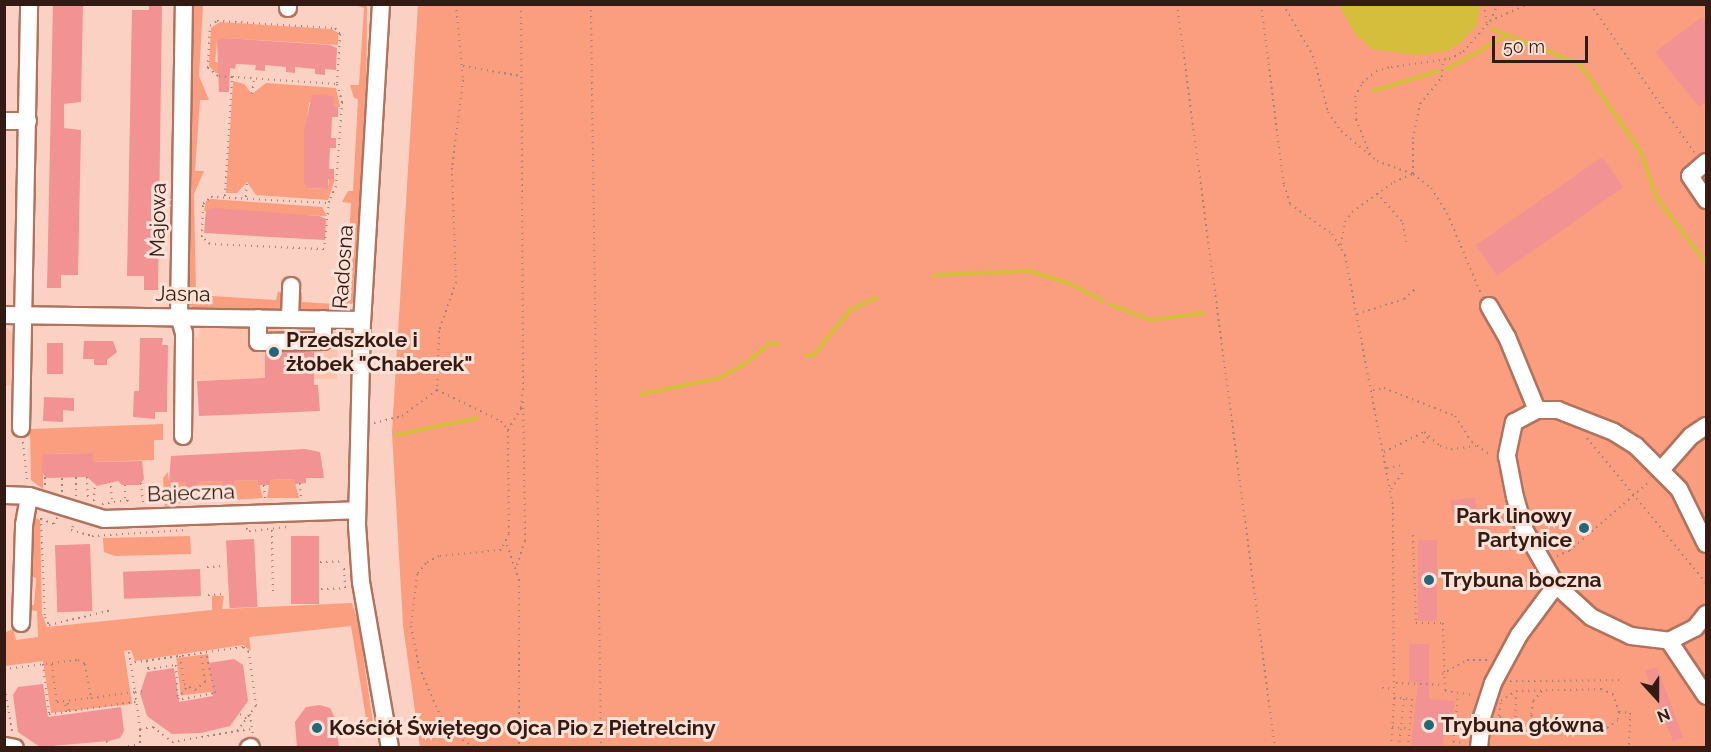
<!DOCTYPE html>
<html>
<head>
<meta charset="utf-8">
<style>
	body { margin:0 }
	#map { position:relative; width:1711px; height:752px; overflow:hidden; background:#fad1c3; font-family:Raleway,sans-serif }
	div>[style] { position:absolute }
	.built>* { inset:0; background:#fec2ad }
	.green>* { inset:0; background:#fa9e7f; transform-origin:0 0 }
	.water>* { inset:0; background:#d4be3c }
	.stream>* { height:4px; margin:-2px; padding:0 2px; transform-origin:2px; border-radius:2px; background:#d4be3c }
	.building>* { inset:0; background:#f29293; transform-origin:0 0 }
	.path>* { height:2px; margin-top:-1px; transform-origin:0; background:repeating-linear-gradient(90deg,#a48277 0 1.5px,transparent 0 6px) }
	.roads { filter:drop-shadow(2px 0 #b0735e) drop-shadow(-2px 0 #b0735e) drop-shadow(0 2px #b0735e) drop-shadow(0 -2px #b0735e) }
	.minor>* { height:16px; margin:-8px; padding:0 8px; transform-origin:8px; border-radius:8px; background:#fff }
	.dots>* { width:16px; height:16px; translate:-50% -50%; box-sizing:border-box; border:3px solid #fee2d8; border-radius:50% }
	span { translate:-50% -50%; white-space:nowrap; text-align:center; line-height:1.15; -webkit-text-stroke:6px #fee2d8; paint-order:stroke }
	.street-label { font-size:21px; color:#331b13 }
	.poi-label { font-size:21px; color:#331b13; font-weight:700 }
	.left { translate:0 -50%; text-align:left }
	.right { translate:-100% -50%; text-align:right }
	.frame { position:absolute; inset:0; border:6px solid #331b13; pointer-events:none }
	.north { position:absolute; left:1627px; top:668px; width:60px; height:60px; -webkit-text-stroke:4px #fee2d8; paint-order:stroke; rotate:159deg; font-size:16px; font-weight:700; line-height:24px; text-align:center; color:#331b13 }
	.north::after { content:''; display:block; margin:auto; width:21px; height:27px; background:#331b13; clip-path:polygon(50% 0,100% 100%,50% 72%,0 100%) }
	.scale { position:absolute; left:1492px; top:36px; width:96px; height:27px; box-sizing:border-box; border:3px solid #331b13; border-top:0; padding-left:8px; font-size:18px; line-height:21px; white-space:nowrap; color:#331b13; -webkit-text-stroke:4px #fee2d8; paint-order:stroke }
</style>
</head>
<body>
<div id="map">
	<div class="built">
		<div style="clip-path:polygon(4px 326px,12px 333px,11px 385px,5px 385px)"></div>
		<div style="clip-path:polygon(200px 327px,337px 331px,337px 379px,190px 380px,190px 337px,199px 337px)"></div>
	</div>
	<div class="green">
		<div style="clip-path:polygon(189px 5px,203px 5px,199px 76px,209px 100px,200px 100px,195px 171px,204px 171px,194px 194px,196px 295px,276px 300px,278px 291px,285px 296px,282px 310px,194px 309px,187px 302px,189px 77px,193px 74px,193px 51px,189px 41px,193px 36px,194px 14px)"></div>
		<div style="clip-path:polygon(355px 5px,367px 5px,366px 131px,353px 303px,338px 311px,301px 311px,299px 294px,302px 292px,302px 302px,335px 304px,336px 294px,346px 294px,351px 203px,342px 202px,348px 191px,353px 191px,358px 99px,354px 98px,350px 85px,359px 85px,364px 8px)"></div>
		<div style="clip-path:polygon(418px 5px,1706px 5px,1706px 747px,420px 747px,403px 625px,392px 432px)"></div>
		<div style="clip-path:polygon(220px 22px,332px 29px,338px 33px,338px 45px,225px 38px,217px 41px,215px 62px,226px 63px,225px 74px,216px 73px,209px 66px,211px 28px)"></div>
		<div style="clip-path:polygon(233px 81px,244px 84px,252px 94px,266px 83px,336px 88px,340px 107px,333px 107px,333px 96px,309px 103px,304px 144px,306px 188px,328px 189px,329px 179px,335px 179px,328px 200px,256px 195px,247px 182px,237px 193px,226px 193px)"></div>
		<div style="clip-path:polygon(211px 199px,322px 207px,327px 216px,204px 211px,206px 201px)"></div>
		<div style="clip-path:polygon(163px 424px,163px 440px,154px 440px,154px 460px,93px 462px,92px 453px,43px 454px,43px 489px,31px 480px,30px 429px)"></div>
		<div style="clip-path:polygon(168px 472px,169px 482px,186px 482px,190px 487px,191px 501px,165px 506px,163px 478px)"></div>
		<div style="clip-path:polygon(294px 479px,299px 498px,267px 498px,270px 480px)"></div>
		<div style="clip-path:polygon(258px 480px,263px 498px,231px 500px,234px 481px)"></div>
		<div style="clip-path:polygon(222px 481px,226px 499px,195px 501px,198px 482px)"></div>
		<div style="clip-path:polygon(31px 516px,40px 520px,42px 614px,47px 627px,212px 610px,212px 596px,224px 596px,222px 609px,352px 603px,358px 621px,373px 723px,367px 724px,351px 626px,249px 637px,251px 651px,243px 645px,135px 661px,131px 650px,124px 651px,132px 704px,51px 713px,43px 661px,5px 666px,4px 633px,13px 629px,16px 640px,38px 637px,37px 611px,27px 610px,26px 605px,34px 605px,36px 582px,36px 578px,27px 574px,33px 567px)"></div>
		<div style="clip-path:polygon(190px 536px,191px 554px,115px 556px,104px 552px,103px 538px)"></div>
		<div style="left:208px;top:654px;width:38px;height:32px;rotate:83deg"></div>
	</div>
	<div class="water">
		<div style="clip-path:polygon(1480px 4px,1477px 25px,1460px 43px,1447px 51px,1417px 55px,1372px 49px,1355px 34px,1339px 5px)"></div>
	</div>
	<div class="stream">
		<div style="left:1492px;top:29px;width:92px;rotate:21.8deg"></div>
		<div style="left:1577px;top:63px;width:15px;rotate:48deg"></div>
		<div style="left:1587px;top:74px;width:95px;rotate:55.3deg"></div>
		<div style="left:1641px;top:152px;width:47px;rotate:71.6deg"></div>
		<div style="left:1656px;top:197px;width:83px;rotate:52.9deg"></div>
		<div style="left:1447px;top:69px;width:68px;rotate:-29.2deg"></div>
		<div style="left:1373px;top:91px;width:68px;rotate:-17.1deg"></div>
		<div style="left:934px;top:275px;width:95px;rotate:-2.4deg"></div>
		<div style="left:1029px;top:271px;width:44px;rotate:17.2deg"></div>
		<div style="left:1071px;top:284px;width:36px;rotate:28deg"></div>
		<div style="left:1111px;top:305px;width:43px;rotate:20.6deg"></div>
		<div style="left:1151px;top:320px;width:53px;rotate:-7.5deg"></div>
		<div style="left:806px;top:356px;width:7px"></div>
		<div style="left:813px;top:356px;width:60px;rotate:-51deg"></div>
		<div style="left:851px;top:309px;width:28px;rotate:-23deg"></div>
		<div style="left:642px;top:394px;width:79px;rotate:-11.7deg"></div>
		<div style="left:719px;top:378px;width:31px;rotate:-29deg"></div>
		<div style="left:746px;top:363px;width:31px;rotate:-40deg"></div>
		<div style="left:770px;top:343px;width:8px;rotate:7deg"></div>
		<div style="left:396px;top:435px;width:83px;rotate:-11.9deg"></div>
	</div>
	<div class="building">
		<div style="clip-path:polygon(53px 4px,83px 4px,81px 102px,64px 104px,64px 128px,81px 130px,78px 275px,61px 275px,61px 288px,47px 288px)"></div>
		<div style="clip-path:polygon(149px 4px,162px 4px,158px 290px,144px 290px,144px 276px,127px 276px,132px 10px,149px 10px)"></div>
		<div style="clip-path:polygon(1702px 17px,1707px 24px,1707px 101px,1699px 107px,1655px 52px)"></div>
		<div style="clip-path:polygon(224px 38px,330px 45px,337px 48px,336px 70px,325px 69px,325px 75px,315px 74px,315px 69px,295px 67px,295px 73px,286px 72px,286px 67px,265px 65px,265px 71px,255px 70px,256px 65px,236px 64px,235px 69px,230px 68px,229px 92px,219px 92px,217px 40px)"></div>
		<div style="clip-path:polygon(312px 95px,334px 96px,333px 107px,338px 107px,338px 117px,332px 117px,331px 138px,336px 138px,336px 148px,330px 148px,329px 169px,334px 169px,334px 179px,328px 179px,328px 189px,306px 188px,304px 181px,304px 132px)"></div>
		<div style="left:1602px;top:157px;width:37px;height:154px;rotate:55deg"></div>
		<div style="clip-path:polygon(213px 208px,319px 216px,326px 219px,325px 240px,204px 233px,206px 211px)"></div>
		<div style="clip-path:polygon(140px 338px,163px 338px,162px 345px,168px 345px,167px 412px,155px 412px,155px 419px,133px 417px,134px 391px,139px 391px)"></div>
		<div style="clip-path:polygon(84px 341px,113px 341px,117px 352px,107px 360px,107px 365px,94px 365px,94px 359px,83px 359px)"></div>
		<div style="left:47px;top:343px;width:16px;height:31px"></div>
		<div style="clip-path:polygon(265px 352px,314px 352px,314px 385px,318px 385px,320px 411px,199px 416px,197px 381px,265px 378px)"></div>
		<div style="clip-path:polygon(44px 397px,74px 398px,74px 411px,63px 410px,63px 422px,43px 421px)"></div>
		<div style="clip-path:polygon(305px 449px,320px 452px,324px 478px,306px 478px,306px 483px,295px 484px,294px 479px,270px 480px,270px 485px,258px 485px,258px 480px,234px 481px,234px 486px,223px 486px,222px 481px,198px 482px,198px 487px,187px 487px,186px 482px,169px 482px,171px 456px)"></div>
		<div style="clip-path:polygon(93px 453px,93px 462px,142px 461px,144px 479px,139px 485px,122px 485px,118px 481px,97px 486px,87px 477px,47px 478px,42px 473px,43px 454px)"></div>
		<div style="left:1475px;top:497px;width:13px;height:25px;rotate:81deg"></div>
		<div style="left:1499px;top:504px;width:20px;height:12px;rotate:70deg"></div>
		<div style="left:291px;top:536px;width:28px;height:68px"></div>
		<div style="left:254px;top:539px;width:68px;height:28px;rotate:87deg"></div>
		<div style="left:1418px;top:540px;width:19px;height:81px"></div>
		<div style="left:90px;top:544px;width:67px;height:35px;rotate:88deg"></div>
		<div style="left:200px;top:569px;width:27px;height:77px;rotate:88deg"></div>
		<div style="clip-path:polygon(1409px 644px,1429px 644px,1429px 699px,1455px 701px,1453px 718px,1446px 717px,1443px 747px,1411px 747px,1418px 682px,1409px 682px)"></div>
		<div style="clip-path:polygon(234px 659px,243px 665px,248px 701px,230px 726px,201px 733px,172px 734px,147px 716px,140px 693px,147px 672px,174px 668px,179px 702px,213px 696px,209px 663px)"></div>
		<div style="clip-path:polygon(1657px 667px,1683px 737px,1673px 741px,1645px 671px)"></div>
		<div style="clip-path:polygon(43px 684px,48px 717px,121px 707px,124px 731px,120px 738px,109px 741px,40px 747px,18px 732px,13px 695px,18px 687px)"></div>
		<div style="clip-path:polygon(320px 705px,330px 708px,334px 716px,339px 747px,297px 747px,295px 722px,306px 707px)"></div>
	</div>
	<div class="path">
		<div style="left:456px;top:4px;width:76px;rotate:84.7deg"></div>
		<div style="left:463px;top:80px;width:89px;rotate:97.1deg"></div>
		<div style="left:452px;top:168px;width:114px;rotate:88deg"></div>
		<div style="left:456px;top:282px;width:52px;rotate:109.1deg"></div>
		<div style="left:439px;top:331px;width:59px;rotate:91.9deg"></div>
		<div style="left:437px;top:390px;width:71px;rotate:25.8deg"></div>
		<div style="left:501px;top:421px;width:11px;rotate:52deg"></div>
		<div style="left:508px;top:430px;width:104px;rotate:89.4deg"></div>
		<div style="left:509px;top:534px;width:18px;rotate:117deg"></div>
		<div style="left:501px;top:550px;width:62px;rotate:174.5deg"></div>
		<div style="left:439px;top:556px;width:15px;rotate:152deg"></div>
		<div style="left:426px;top:563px;width:14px;rotate:129deg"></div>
		<div style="left:417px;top:574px;width:52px;rotate:96.6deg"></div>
		<div style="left:411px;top:626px;width:42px;rotate:79deg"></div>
		<div style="left:419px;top:667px;width:70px;rotate:66.4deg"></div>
		<div style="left:447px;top:731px;width:34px;rotate:30deg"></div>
		<div style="left:591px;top:4px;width:744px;rotate:89.23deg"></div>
		<div style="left:1177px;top:4px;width:750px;rotate:82.5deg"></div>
		<div style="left:1261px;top:4px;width:182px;rotate:82.8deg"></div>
		<div style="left:1284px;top:185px;width:20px;rotate:72deg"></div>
		<div style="left:1290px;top:204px;width:52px;rotate:35.5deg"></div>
		<div style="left:1332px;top:234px;width:25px;rotate:58deg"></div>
		<div style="left:1345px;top:255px;width:257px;rotate:79.2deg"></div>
		<div style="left:1393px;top:507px;width:191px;rotate:89.7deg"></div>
		<div style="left:1394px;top:698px;width:50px;rotate:93.4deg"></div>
		<div style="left:1283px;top:4px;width:60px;rotate:60deg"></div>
		<div style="left:1313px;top:56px;width:58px;rotate:75deg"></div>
		<div style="left:1328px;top:112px;width:23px;rotate:56deg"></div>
		<div style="left:1341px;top:131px;width:47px;rotate:39.8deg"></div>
		<div style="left:1377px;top:161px;width:38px;rotate:20deg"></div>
		<div style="left:1413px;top:174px;width:23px;rotate:38deg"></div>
		<div style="left:1431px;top:188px;width:30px;rotate:57deg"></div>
		<div style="left:1447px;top:213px;width:88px;rotate:67.2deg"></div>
		<div style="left:1484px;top:4px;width:21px;rotate:82deg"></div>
		<div style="left:1590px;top:4px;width:181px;rotate:54.9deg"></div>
		<div style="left:1490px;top:21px;width:19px;rotate:-65deg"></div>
		<div style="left:463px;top:66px;width:59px;rotate:9.8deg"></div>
		<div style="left:232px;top:77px;width:14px;rotate:-176deg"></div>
		<div style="left:218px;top:76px;width:13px;rotate:-141deg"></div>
		<div style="left:208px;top:68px;width:42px;rotate:-87.3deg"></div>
		<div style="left:210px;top:26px;width:9px;rotate:-36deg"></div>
		<div style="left:217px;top:21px;width:118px;rotate:3.4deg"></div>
		<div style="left:335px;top:28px;width:8px;rotate:50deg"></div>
		<div style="left:340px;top:34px;width:50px;rotate:93.4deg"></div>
		<div style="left:252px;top:94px;width:15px;rotate:-82deg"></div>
		<div style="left:1370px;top:154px;width:37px;rotate:-112deg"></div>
		<div style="left:1356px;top:120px;width:23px;rotate:-92deg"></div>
		<div style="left:1355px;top:97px;width:16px;rotate:-63deg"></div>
		<div style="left:1362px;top:83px;width:18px;rotate:-41deg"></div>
		<div style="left:1376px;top:71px;width:16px;rotate:-15deg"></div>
		<div style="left:1391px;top:67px;width:59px;rotate:-7.9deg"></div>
		<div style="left:1449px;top:59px;width:16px;rotate:-27deg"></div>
		<div style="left:1463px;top:52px;width:41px;rotate:-48.9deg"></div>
		<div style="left:1490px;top:21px;width:42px;rotate:-24.1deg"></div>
		<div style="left:1377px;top:193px;width:40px;rotate:49deg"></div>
		<div style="left:1403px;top:223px;width:19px;rotate:81deg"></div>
		<div style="left:225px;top:196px;width:119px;rotate:-86.6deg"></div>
		<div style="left:232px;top:77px;width:105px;rotate:3.8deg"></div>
		<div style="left:337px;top:84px;width:19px;rotate:74deg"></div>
		<div style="left:342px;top:102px;width:84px;rotate:94.1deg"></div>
		<div style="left:336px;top:186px;width:17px;rotate:115deg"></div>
		<div style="left:329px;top:201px;width:48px;rotate:95.9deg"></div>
		<div style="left:324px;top:249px;width:114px;rotate:-177.5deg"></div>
		<div style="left:210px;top:244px;width:11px;rotate:-139deg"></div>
		<div style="left:202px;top:237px;width:33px;rotate:-88deg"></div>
		<div style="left:203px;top:204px;width:11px;rotate:-41deg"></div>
		<div style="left:211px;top:197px;width:118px;rotate:2.9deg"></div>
		<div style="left:246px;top:197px;width:15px;rotate:-86deg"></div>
		<div style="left:1341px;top:245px;width:23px;rotate:-80deg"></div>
		<div style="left:1345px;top:222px;width:12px;rotate:-55deg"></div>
		<div style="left:1352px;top:212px;width:52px;rotate:-35.5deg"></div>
		<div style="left:1394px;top:182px;width:21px;rotate:-23deg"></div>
		<div style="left:1413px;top:174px;width:35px;rotate:-90deg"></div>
		<div style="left:1413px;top:139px;width:36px;rotate:-79deg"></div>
		<div style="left:1420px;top:104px;width:35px;rotate:-51deg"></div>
		<div style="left:1442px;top:77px;width:17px;rotate:-87deg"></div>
		<div style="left:1357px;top:314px;width:49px;rotate:-17.7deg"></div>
		<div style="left:1404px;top:299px;width:15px;rotate:-42deg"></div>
		<div style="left:1373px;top:390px;width:11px;rotate:-10deg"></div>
		<div style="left:1384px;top:388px;width:76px;rotate:21.5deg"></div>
		<div style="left:1455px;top:416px;width:31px;rotate:57deg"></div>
		<div style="left:1472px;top:442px;width:24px;rotate:35deg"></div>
		<div style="left:374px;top:423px;width:29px;rotate:-14deg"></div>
		<div style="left:402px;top:416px;width:44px;rotate:-36.6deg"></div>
		<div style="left:508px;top:430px;width:26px;rotate:-59deg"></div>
		<div style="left:521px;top:408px;width:18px;rotate:-84deg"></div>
		<div style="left:523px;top:390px;width:386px;rotate:-90.3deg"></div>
		<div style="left:1587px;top:438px;width:188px;rotate:50.6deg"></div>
		<div style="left:23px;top:442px;width:39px;rotate:84deg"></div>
		<div style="left:1423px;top:443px;width:9px;rotate:-49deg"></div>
		<div style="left:1384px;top:452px;width:45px;rotate:-26.6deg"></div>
		<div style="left:1424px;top:432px;width:21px;rotate:41deg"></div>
		<div style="left:1440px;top:446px;width:11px;rotate:15deg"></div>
		<div style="left:1451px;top:449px;width:25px;rotate:-7deg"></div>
		<div style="left:1387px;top:468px;width:15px;rotate:-11deg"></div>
		<div style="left:76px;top:477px;width:20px;rotate:90deg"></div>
		<div style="left:87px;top:477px;width:21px;rotate:87deg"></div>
		<div style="left:62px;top:478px;width:14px;rotate:90deg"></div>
		<div style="left:141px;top:483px;width:20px;rotate:84deg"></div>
		<div style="left:300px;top:483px;width:16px;rotate:86deg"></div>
		<div style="left:45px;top:485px;width:9px;rotate:-90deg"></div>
		<div style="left:125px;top:485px;width:15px;rotate:90deg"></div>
		<div style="left:228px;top:485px;width:16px;rotate:86deg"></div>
		<div style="left:264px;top:485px;width:15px;rotate:86deg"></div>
		<div style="left:111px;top:486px;width:15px;rotate:86deg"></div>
		<div style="left:193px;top:487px;width:15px;rotate:90deg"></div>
		<div style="left:1391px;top:489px;width:21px;rotate:-55deg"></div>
		<div style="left:94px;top:501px;width:17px;rotate:-87deg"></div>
		<div style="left:102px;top:504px;width:25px;rotate:-9deg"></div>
		<div style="left:127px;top:500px;width:4px;rotate:45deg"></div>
		<div style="left:41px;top:518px;width:99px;rotate:87.7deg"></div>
		<div style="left:45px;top:617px;width:9px;rotate:63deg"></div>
		<div style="left:49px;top:625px;width:65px;rotate:-13.4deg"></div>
		<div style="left:41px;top:519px;width:14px;rotate:21deg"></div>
		<div style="left:54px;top:524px;width:7px;rotate:-63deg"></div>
		<div style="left:73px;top:526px;width:4px;rotate:117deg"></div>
		<div style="left:71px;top:530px;width:22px;rotate:16deg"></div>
		<div style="left:92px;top:536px;width:95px;rotate:-3.6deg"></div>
		<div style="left:246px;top:528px;width:4px;rotate:45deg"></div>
		<div style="left:249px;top:531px;width:39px;rotate:-6deg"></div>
		<div style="left:272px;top:530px;width:61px;rotate:89.1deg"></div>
		<div style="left:1413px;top:535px;width:88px;rotate:88deg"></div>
		<div style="left:1416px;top:623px;width:27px"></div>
		<div style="left:1443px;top:623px;width:68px;rotate:88.3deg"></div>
		<div style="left:1445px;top:691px;width:29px;rotate:8deg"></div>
		<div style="left:507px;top:545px;width:37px;rotate:71deg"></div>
		<div style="left:519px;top:580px;width:168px;rotate:90deg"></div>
		<div style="left:1557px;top:556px;width:13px;rotate:-23deg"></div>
		<div style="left:1569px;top:551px;width:107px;rotate:-40.8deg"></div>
		<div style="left:320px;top:562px;width:24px;rotate:-2deg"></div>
		<div style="left:517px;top:565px;width:25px;rotate:-72deg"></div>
		<div style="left:525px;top:541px;width:139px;rotate:-90.8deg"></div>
		<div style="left:207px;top:567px;width:16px;rotate:-4deg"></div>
		<div style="left:321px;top:589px;width:24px;rotate:-2deg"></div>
		<div style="left:345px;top:588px;width:20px;rotate:-93deg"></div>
		<div style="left:208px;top:595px;width:15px;rotate:-4deg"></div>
		<div style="left:129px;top:652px;width:40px;rotate:81.5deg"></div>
		<div style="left:135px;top:692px;width:7px;rotate:-8deg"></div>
		<div style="left:180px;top:656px;width:28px;rotate:82deg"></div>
		<div style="left:184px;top:684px;width:13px;rotate:29deg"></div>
		<div style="left:195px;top:690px;width:13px;rotate:-39deg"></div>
		<div style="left:205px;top:682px;width:29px;rotate:-98deg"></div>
		<div style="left:147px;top:661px;width:11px;rotate:80deg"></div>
		<div style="left:43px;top:664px;width:50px;rotate:83.2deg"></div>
		<div style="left:49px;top:714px;width:17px;rotate:-7deg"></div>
		<div style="left:66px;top:712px;width:9px;rotate:-96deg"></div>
		<div style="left:52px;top:664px;width:38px;rotate:83deg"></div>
		<div style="left:57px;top:702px;width:34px;rotate:-7deg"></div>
		<div style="left:4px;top:669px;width:75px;rotate:-6.9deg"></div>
		<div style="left:78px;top:660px;width:8px;rotate:30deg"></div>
		<div style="left:85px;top:664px;width:35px;rotate:80deg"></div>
		<div style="left:91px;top:698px;width:44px;rotate:-7.8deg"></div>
		<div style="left:135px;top:692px;width:37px;rotate:82deg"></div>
		<div style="left:140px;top:729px;width:13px;rotate:-9deg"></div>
		<div style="left:153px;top:727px;width:24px;rotate:38deg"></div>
		<div style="left:172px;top:742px;width:66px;rotate:-9.6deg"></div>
		<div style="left:237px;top:731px;width:31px;rotate:-53deg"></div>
		<div style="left:256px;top:706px;width:54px;rotate:-97.4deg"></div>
		<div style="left:249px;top:652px;width:8px;rotate:-140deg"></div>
		<div style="left:243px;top:647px;width:114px;rotate:171.9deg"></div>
		<div style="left:148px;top:669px;width:28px;rotate:-8deg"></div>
		<div style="left:176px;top:665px;width:34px;rotate:87deg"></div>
		<div style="left:178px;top:699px;width:14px;rotate:-54deg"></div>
		<div style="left:1442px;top:674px;width:29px;rotate:-29deg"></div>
		<div style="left:1467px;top:660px;width:23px"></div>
		<div style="left:1510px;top:681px;width:112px;rotate:-0.5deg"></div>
		<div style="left:4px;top:682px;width:51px;rotate:80.9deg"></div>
		<div style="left:1396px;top:683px;width:48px;rotate:2.4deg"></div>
		<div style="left:1382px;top:688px;width:12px;rotate:5deg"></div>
		<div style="left:1601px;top:689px;width:13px;rotate:23deg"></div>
		<div style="left:1613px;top:694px;width:19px;rotate:72deg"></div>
		<div style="left:1619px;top:712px;width:8px;rotate:97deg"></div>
		<div style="left:1618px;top:720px;width:14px;rotate:144deg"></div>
		<div style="left:1607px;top:728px;width:92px;rotate:179.4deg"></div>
		<div style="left:1515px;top:729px;width:21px;rotate:-141deg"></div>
		<div style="left:1499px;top:716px;width:15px;rotate:-82deg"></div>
		<div style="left:1501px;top:701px;width:18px;rotate:-34deg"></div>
		<div style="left:1516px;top:691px;width:85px;rotate:-1.3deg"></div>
		<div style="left:1542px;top:691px;width:13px;rotate:132deg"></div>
		<div style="left:1533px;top:701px;width:14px;rotate:98deg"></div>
		<div style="left:1531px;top:715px;width:20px;rotate:49deg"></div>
		<div style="left:1394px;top:698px;width:18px;rotate:3deg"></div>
		<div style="left:1412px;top:699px;width:49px;rotate:94.7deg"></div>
		<div style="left:182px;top:699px;width:34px;rotate:-10deg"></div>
		<div style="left:215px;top:693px;width:42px;rotate:-102.4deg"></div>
		<div style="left:68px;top:703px;width:8px;rotate:83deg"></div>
		<div style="left:69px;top:711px;width:67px;rotate:-7.8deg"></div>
		<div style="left:1619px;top:712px;width:11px;rotate:5deg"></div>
		<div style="left:1630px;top:713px;width:35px;rotate:92deg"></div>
		<div style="left:240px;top:714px;width:9px;rotate:36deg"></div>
		<div style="left:250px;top:714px;width:21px;rotate:82deg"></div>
		<div style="left:1456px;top:726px;width:12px;rotate:5deg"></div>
		<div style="left:1392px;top:727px;width:18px;rotate:6deg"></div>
		<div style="left:140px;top:729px;width:19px;rotate:90deg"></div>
		<div style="left:1515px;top:729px;width:36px;rotate:-88deg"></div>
		<div style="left:237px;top:731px;width:15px;rotate:-8deg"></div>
		<div style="left:339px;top:735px;width:8px;rotate:-90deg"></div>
		<div style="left:339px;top:727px;width:16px;rotate:22deg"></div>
		<div style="left:107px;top:741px;width:7px;rotate:82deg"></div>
		<div style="left:1453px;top:742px;width:11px;rotate:5deg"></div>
		<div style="left:72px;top:746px;width:2px;rotate:90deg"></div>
		<div style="left:116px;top:748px;width:24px;rotate:-9deg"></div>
		<div style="left:1399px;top:748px;width:50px;rotate:-84.3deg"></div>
		<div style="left:1453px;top:748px;width:54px;rotate:-84.7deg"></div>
	</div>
	<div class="roads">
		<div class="minor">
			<div style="left:381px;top:4px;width:317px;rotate:93.4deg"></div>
			<div style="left:362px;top:320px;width:205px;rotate:91.4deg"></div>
			<div style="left:357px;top:525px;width:57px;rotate:86deg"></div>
			<div style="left:361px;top:582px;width:169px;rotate:80.1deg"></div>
			<div style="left:288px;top:8px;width:4px;rotate:-90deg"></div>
			<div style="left:4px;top:121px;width:24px"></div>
			<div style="left:1706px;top:162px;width:21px;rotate:139deg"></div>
			<div style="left:1690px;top:176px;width:29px;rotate:56deg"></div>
			<div style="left:1489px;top:306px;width:36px;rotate:60deg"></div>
			<div style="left:1507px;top:337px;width:79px;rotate:67.7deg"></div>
			<div style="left:4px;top:315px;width:358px;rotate:0.8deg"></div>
			<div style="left:258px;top:318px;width:24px;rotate:90deg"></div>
			<div style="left:258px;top:342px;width:65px;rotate:-0.9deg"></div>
			<div style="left:323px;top:341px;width:22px;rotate:-90deg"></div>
			<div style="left:290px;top:319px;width:33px;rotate:-88deg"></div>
			<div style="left:21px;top:428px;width:424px;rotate:-88.9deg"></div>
			<div style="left:183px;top:436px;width:103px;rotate:-89.4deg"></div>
			<div style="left:184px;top:333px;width:17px;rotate:-107deg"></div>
			<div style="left:179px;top:317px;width:313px;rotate:-89.1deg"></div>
			<div style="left:1661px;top:470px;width:45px;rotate:-48.6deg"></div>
			<div style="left:1691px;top:436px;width:18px;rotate:-34deg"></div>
			<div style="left:4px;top:495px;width:25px;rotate:2deg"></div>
			<div style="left:29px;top:496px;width:78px;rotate:17deg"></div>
			<div style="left:104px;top:519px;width:253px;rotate:-2deg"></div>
			<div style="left:1706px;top:544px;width:61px;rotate:-116.1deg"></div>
			<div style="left:1679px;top:489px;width:61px;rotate:-135deg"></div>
			<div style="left:1636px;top:446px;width:26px;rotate:-148deg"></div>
			<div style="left:1614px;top:432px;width:60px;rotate:-158.6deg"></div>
			<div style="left:1558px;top:410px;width:21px;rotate:180deg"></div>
			<div style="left:1537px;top:410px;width:26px;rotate:152deg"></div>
			<div style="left:1514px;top:422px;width:35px;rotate:102deg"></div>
			<div style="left:1507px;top:456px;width:42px;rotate:79deg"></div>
			<div style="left:1515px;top:497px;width:33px;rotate:74deg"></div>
			<div style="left:1524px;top:529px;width:64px;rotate:60.3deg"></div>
			<div style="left:1556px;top:585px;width:47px;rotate:42.4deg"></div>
			<div style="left:1591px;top:617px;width:44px;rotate:25.4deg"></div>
			<div style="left:1631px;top:636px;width:38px;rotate:7deg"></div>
			<div style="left:1669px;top:641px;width:29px;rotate:-27deg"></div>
			<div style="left:1695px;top:628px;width:18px;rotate:-52deg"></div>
			<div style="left:21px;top:623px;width:98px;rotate:-88.2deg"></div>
			<div style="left:24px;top:525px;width:29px;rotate:-80deg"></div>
			<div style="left:1669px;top:641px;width:66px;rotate:56.1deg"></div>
			<div style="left:4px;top:746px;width:11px;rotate:10deg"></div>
			<div style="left:249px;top:748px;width:2px;rotate:-27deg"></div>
			<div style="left:1479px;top:748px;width:31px;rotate:-84deg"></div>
			<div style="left:1482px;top:717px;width:36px;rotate:-72deg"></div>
			<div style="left:1493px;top:683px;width:55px;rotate:-61.6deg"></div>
			<div style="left:1519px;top:635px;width:62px;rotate:-53.5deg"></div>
		</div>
	</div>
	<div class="dots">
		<div style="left:274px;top:352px;background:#246779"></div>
		<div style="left:1584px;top:528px;background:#246779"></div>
		<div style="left:1429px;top:580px;background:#246779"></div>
		<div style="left:1429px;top:725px;background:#246779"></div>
		<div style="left:317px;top:728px;background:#246779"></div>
	</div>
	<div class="street-label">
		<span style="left:158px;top:220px;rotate:-89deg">Majowa</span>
		<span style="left:343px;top:267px;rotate:-86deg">Radosna</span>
		<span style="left:183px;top:294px;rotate:1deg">Jasna</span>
		<span style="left:191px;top:493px;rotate:-2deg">Bajeczna</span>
	</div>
	<div class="poi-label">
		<span class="left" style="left:286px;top:352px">Przedszkole i<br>żłobek "Chaberek"</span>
		<span class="right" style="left:1572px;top:528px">Park linowy<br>Partynice</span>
		<span class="left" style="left:1441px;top:580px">Trybuna boczna</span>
		<span class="left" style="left:1441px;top:725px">Trybuna główna</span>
		<span class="left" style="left:329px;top:728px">Kościół Świętego Ojca Pio z Pietrelciny</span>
	</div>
	<div class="frame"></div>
	<div class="north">N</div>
	<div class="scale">50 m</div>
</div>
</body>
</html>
